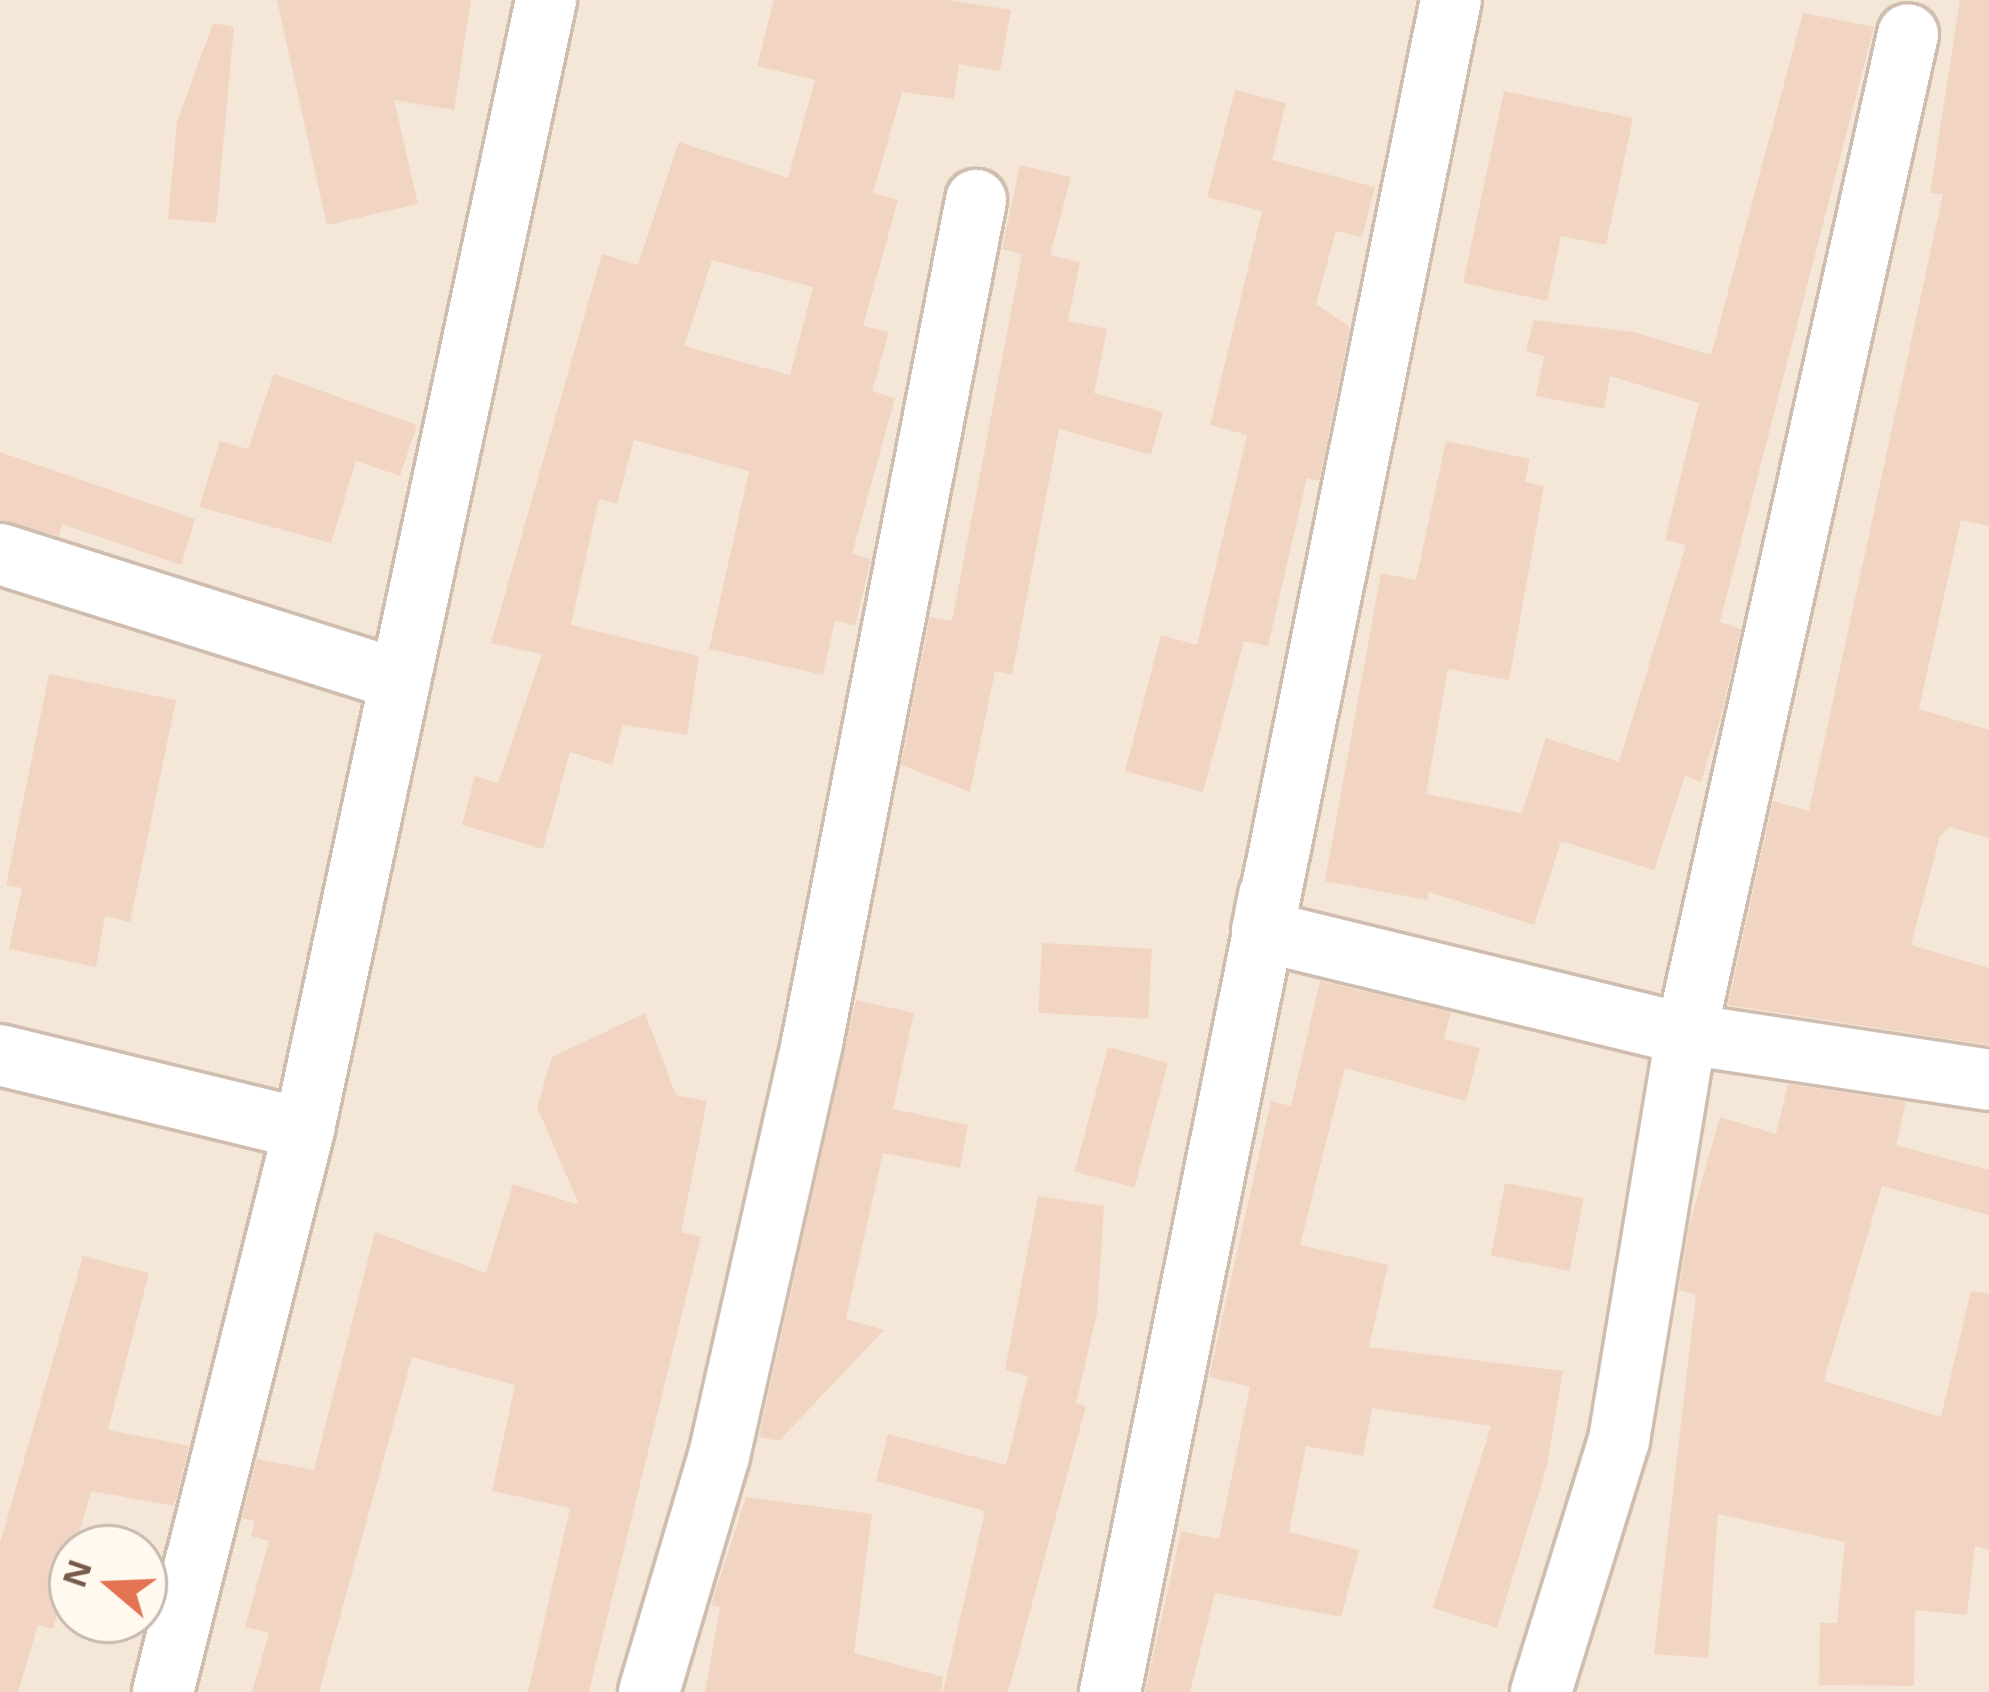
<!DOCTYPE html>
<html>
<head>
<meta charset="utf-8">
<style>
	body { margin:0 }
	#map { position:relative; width:1989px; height:1692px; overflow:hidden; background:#fcf5ea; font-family:"Noto Sans",sans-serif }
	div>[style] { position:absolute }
	.residential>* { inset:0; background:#f4e7d8 }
	.building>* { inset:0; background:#f1d5c2; transform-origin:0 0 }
	.roads { filter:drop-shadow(3px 0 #cfbdaf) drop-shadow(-3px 0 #cfbdaf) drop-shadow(0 3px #cfbdaf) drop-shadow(0 -3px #cfbdaf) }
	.street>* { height:60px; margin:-30px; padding:0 30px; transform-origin:30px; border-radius:30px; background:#fff }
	span { translate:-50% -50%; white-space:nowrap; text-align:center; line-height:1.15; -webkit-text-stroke:10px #fff9f0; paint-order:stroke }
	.north { position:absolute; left:48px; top:1524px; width:120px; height:120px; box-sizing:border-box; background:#fff9f0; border:3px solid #c9baaf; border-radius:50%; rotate:289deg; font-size:33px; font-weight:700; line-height:48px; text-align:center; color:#775c4d }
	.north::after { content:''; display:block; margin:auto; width:42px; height:54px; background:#e37352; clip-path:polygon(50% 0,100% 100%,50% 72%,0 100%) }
</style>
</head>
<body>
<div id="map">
	<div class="residential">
		<div style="clip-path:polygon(evenodd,0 0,1989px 0,1989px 1692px,0 1692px,0 0,72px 1548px,144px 1548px,144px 1620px,72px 1620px,72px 1548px)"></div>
	</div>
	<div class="building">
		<div style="clip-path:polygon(277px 0,471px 0,454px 110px,394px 100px,418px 204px,327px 225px)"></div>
		<div style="clip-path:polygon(evenodd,774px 0,949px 0,1011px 10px,1000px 71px,959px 64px,954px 99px,902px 92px,873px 193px,898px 200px,863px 326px,889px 332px,872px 391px,895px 398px,852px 554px,871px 559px,855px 626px,835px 620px,823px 675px,709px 649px,749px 471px,634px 440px,617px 504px,599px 499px,571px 625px,699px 656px,687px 735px,623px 725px,612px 765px,570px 752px,543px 849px,462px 825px,475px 776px,498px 783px,542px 654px,491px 643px,602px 254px,638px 265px,679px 142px,788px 178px,815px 80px,757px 66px,774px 0,712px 260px,813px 287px,790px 375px,684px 346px,712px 260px)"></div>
		<div style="clip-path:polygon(1960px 0,1989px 0,1989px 526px,1961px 520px,1919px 709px,1989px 730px,1989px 838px,1950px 827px,1940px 836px,1911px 945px,1989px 968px,1989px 1045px,1728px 1005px,1773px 801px,1809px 811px,1943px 194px,1930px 193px)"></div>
		<div style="clip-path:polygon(1803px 13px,1874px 27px,1720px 622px,1741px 629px,1720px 720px,1701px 782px,1685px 776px,1654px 870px,1561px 841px,1534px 925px,1429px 892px,1427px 900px,1325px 881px,1381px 573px,1416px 580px,1446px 441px,1530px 459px,1525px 482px,1544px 486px,1509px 680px,1448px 669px,1426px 794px,1522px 813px,1546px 738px,1619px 762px,1686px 545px,1665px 540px,1699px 403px,1610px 376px,1604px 409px,1536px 396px,1544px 356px,1526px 351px,1534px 320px,1634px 332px,1711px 355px)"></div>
		<div style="clip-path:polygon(213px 23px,234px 27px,216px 223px,168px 219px,177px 122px)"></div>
		<div style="clip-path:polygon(1235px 90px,1286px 103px,1272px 160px,1375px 187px,1362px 237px,1336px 231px,1316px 304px,1350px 327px,1319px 481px,1307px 478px,1268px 646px,1244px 641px,1203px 792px,1125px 771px,1161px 635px,1197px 645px,1247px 435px,1210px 425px,1262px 211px,1207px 197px)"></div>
		<div style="clip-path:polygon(1504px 91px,1633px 118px,1606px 245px,1561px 236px,1547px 301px,1463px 283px)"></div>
		<div style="clip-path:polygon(1020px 165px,1071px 177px,1050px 255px,1080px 262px,1068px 321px,1107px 329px,1094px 393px,1163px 412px,1151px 455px,1059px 429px,1012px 675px,995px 671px,970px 792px,901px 765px,930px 617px,952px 621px,1022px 254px,1002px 249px)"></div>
		<div style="clip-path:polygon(274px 374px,417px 425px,400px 476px,356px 461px,331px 543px,199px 507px,220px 441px,248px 449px)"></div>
		<div style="clip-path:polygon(0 452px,195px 519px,181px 565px,62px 524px,59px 536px,0 520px)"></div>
		<div style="clip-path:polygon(49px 674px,176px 700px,130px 922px,105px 916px,96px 967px,9px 949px,22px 888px,6px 885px)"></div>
		<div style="left:1042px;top:943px;width:110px;height:70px;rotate:3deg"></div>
		<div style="clip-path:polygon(1320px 981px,1451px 1012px,1444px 1039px,1480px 1048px,1466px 1101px,1345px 1068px,1300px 1245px,1388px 1265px,1369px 1347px,1563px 1371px,1547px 1466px,1497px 1628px,1433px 1608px,1491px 1426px,1372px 1408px,1363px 1456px,1306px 1446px,1289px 1532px,1359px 1550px,1341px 1617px,1215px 1593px,1190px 1692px,1145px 1692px,1181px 1531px,1219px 1539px,1250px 1387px,1209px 1377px,1271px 1101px,1291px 1106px)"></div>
		<div style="clip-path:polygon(856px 1000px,914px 1013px,893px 1109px,968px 1125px,960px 1168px,883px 1153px,846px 1319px,884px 1330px,779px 1441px,759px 1437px)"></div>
		<div style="clip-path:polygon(645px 1013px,676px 1095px,707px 1101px,681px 1232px,701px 1236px,589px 1692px,528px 1692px,570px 1508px,492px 1491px,515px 1385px,412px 1357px,319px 1692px,252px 1692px,269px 1633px,245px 1627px,269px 1541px,251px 1536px,255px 1521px,242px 1518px,257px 1459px,314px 1470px,375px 1232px,486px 1273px,513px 1184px,579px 1205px,537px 1107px,552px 1057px)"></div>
		<div style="left:1108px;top:1047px;width:62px;height:129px;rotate:15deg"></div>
		<div style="clip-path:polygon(1788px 1084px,1906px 1102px,1896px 1145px,1989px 1170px,1989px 1215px,1882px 1186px,1824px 1381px,1941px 1417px,1971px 1291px,1989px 1293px,1989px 1550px,1975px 1546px,1967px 1615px,1915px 1610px,1914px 1686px,1819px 1685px,1820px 1623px,1837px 1623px,1845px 1542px,1718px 1514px,1708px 1658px,1654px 1654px,1696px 1295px,1679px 1290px,1689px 1226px,1720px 1117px,1776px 1134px)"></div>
		<div style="left:1505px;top:1183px;width:80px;height:74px;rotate:11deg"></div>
		<div style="clip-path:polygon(1038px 1196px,1104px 1206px,1097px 1313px,1076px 1403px,1086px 1406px,1008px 1692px,943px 1692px,985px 1511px,876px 1481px,888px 1434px,1006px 1465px,1028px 1376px,1005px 1370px)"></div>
		<div style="clip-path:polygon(83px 1256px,149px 1273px,108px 1430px,189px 1446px,174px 1506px,91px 1491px,53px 1629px,38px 1625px,18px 1692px,0 1692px,0 1543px)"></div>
		<div style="clip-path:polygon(746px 1497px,872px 1514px,854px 1653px,943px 1677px,941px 1692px,705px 1692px,720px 1607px,711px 1605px)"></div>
	</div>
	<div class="roads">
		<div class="street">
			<div style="left:0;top:554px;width:416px;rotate:17.5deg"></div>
			<div style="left:1269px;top:895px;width:37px;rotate:101deg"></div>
			<div style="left:1262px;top:931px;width:436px;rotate:13.7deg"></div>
			<div style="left:1686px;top:1034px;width:306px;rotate:8.6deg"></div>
			<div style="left:0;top:1055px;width:313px;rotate:13.7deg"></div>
			<div style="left:163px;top:1692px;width:580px;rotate:-75.94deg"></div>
			<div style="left:304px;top:1129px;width:1155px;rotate:-77.9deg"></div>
			<div style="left:649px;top:1692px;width:246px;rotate:-73.5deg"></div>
			<div style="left:719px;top:1456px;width:423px;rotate:-77.3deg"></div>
			<div style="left:812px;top:1043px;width:859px;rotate:-78.99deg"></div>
			<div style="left:1110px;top:1692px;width:1726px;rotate:-78.61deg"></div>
			<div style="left:1541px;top:1692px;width:264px;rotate:-72.8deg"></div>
			<div style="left:1619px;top:1440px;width:411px;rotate:-80.6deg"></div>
			<div style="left:1686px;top:1034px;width:1024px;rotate:-77.48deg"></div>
		</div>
	</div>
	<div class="north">N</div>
</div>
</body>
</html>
